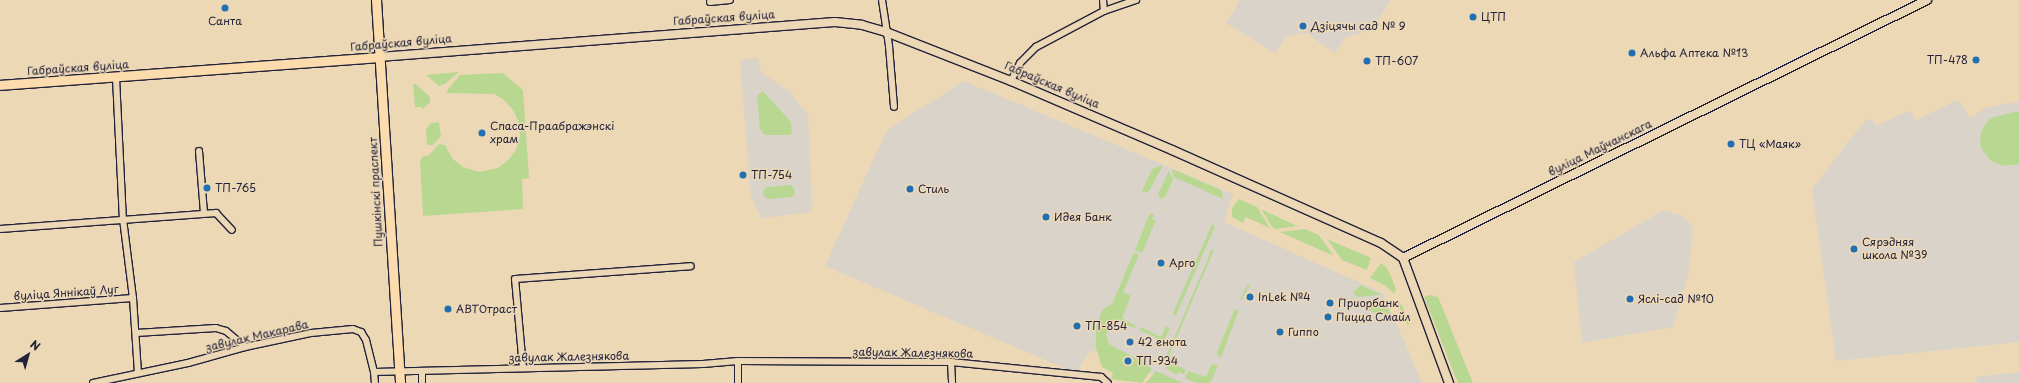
<!DOCTYPE html>
<html>
<head>
<meta charset="utf-8">
<style>
	body { margin:0 }
	#map { position:relative; width:2019px; height:383px; overflow:hidden; background:#edd8b6; font-family:"Playpen Sans",sans-serif }
	div>[style] { position:absolute }
	.built>* { inset:0; background:#dad3c9 }
	.green>* { inset:0; background:#b8d892 }
	.roads { filter:drop-shadow(1px 0 #22223b) drop-shadow(-1px 0 #22223b) drop-shadow(0 1px #22223b) drop-shadow(0 -1px #22223b) }
	.minor>* { height:6px; margin:-3px; padding:0 3px; transform-origin:3px; border-radius:3px; background:#edd8b6 }
	.secondary>* { height:8px; margin:-4px; padding:0 4px; transform-origin:4px; border-radius:4px; background:#edd8b6 }
	.primary>* { height:9px; margin:-4.5px; padding:0 4.5px; transform-origin:4.5px; border-radius:4.5px; background:#fcdcac }
	.dots>* { width:11px; height:11px; translate:-50% -50%; box-sizing:border-box; border:2px solid #edd8b6; border-radius:50% }
	span { translate:-50% -50%; white-space:nowrap; text-align:center; line-height:1.15; -webkit-text-stroke:3px #edd8b6; paint-order:stroke }
	.poi-label { font-size:11px; color:#22223b }
	.left { translate:0 -50%; text-align:left }
	.right { translate:-100% -50%; text-align:right }
	.street-label { font-size:11px; color:#22223b }
	.north { position:absolute; left:8px; top:335px; width:40px; height:40px; -webkit-text-stroke:3px #edd8b6; paint-order:stroke; rotate:37deg; font-size:11px; font-weight:700; line-height:16px; text-align:center; color:#22223b }
	.north::after { content:''; display:block; margin:auto; width:14px; height:18px; background:#22223b; clip-path:polygon(50% 0,100% 100%,50% 72%,0 100%) }
</style>
</head>
<body>
<div id="map">
	<div class="built">
		<div style="clip-path:polygon(1240px 0,1391px 0,1372px 30px,1346px 37px,1335px 53px,1306px 33px,1286px 37px,1275px 53px,1226px 23px)"></div>
		<div style="clip-path:polygon(758px 58px,761px 72px,791px 93px,808px 115px,812px 212px,761px 218px,751px 197px,740px 60px)"></div>
		<div style="clip-path:polygon(964px 81px,1233px 194px,1224px 222px,1383px 293px,1422px 383px,1174px 383px,1091px 350px,1076px 373px,825px 266px,887px 130px)"></div>
		<div style="clip-path:polygon(1958px 100px,1970px 118px,1987px 107px,2019px 102px,2019px 342px,1836px 361px,1812px 189px,1864px 122px,1871px 118px,1876px 126px,1910px 110px,1916px 120px)"></div>
		<div style="clip-path:polygon(1664px 210px,1683px 216px,1693px 227px,1688px 275px,1673px 327px,1582px 343px,1574px 262px)"></div>
		<div style="clip-path:polygon(2019px 372px,2019px 383px,1977px 383px,1976px 377px)"></div>
	</div>
	<div class="green">
		<div style="clip-path:polygon(459px 72px,445px 84px,439px 86px,426px 75px)"></div>
		<div style="clip-path:polygon(503px 73px,523px 90px,529px 178px,522px 179px,523px 209px,423px 216px,420px 161px,423px 156px,428px 156px,439px 144px,445px 145px,453px 159px,463px 167px,479px 172px,498px 168px,509px 159px,516px 150px,520px 137px,519px 123px,513px 110px,504px 100px,494px 94px,448px 93px,446px 92px,460px 75px)"></div>
		<div style="clip-path:polygon(413px 84px,416px 84px,430px 97px,430px 102px,423px 109px,421px 107px,415px 107px)"></div>
		<div style="clip-path:polygon(763px 91px,791px 122px,792px 132px,790px 135px,765px 135px,760px 129px,757px 96px)"></div>
		<div style="clip-path:polygon(2019px 111px,2019px 164px,2004px 166px,1998px 164px,1991px 161px,1983px 151px,1980px 145px,1981px 132px,1988px 120px,1994px 117px)"></div>
		<div style="clip-path:polygon(439px 122px,441px 136px,433px 145px,427px 145px,426px 129px,431px 123px)"></div>
		<div style="clip-path:polygon(1163px 165px,1150px 190px,1146px 193px,1142px 191px,1152px 169px)"></div>
		<div style="clip-path:polygon(1172px 169px,1221px 190px,1223px 197px,1221px 198px,1174px 177px)"></div>
		<div style="clip-path:polygon(1169px 170px,1173px 180px,1165px 197px,1161px 199px,1158px 195px)"></div>
		<div style="clip-path:polygon(791px 185px,794px 188px,795px 193px,792px 197px,768px 199px,764px 196px,763px 191px,767px 187px)"></div>
		<div style="clip-path:polygon(1239px 199px,1257px 207px,1270px 228px,1246px 217px,1243px 223px,1232px 217px,1232px 208px)"></div>
		<div style="clip-path:polygon(1261px 209px,1297px 226px,1276px 229px,1272px 227px)"></div>
		<div style="clip-path:polygon(1150px 213px,1154px 215px,1152px 219px,1156px 220px,1142px 253px,1135px 250px)"></div>
		<div style="clip-path:polygon(1212px 224px,1215px 226px,1213px 231px,1177px 313px,1174px 316px,1173px 313px)"></div>
		<div style="clip-path:polygon(1305px 229px,1319px 235px,1334px 256px,1280px 232px)"></div>
		<div style="clip-path:polygon(1327px 239px,1371px 258px,1367px 270px,1342px 260px)"></div>
		<div style="clip-path:polygon(1212px 249px,1214px 250px,1169px 355px,1174px 358px,1172px 363px,1166px 366px,1165px 359px)"></div>
		<div style="clip-path:polygon(1134px 252px,1139px 255px,1123px 292px,1131px 296px,1122px 318px,1136px 326px,1135px 328px,1115px 321px,1111px 325px,1106px 335px,1109px 344px,1143px 362px,1152px 369px,1142px 383px,1111px 379px,1113px 373px,1102px 367px,1096px 348px,1096px 326px,1103px 309px,1112px 304px)"></div>
		<div style="clip-path:polygon(1381px 263px,1386px 267px,1390px 274px,1396px 289px,1394px 294px,1386px 286px,1370px 278px)"></div>
		<div style="clip-path:polygon(1248px 284px,1250px 285px,1241px 301px,1240px 299px)"></div>
		<div style="clip-path:polygon(1361px 285px,1380px 294px,1380px 295px,1357px 297px,1353px 292px)"></div>
		<div style="clip-path:polygon(1429px 295px,1438px 297px,1473px 383px,1458px 383px,1424px 297px)"></div>
		<div style="clip-path:polygon(1384px 300px,1394px 321px,1359px 306px,1357px 302px)"></div>
		<div style="clip-path:polygon(1397px 302px,1402px 305px,1409px 324px,1408px 326px)"></div>
		<div style="clip-path:polygon(1237px 309px,1239px 310px,1221px 357px,1217px 355px,1217px 352px,1234px 311px)"></div>
		<div style="clip-path:polygon(1166px 326px,1170px 328px,1164px 341px,1139px 330px,1141px 327px,1161px 337px)"></div>
		<div style="clip-path:polygon(1174px 364px,1186px 370px,1184px 374px,1178px 372px,1176px 375px,1168px 370px,1166px 367px)"></div>
		<div style="clip-path:polygon(1213px 364px,1218px 366px,1210px 383px,1196px 383px,1185px 378px,1188px 371px,1206px 377px,1211px 365px)"></div>
		<div style="clip-path:polygon(1156px 371px,1183px 383px,1146px 383px)"></div>
	</div>
	<div class="roads">
		<div class="minor">
			<div style="left:882px;top:0;width:47px;rotate:81.3deg"></div>
			<div style="left:889px;top:46px;width:61px;rotate:85.3deg"></div>
			<div style="left:1103px;top:0;width:11px;rotate:85deg"></div>
			<div style="left:710px;top:2px;width:20px;rotate:-6deg"></div>
			<div style="left:116px;top:78px;width:141px;rotate:87.2deg"></div>
			<div style="left:123px;top:219px;width:80px;rotate:82.8deg"></div>
			<div style="left:133px;top:298px;width:75px;rotate:86.2deg"></div>
			<div style="left:1011px;top:81px;width:20px;rotate:-63deg"></div>
			<div style="left:1020px;top:63px;width:23px;rotate:-45deg"></div>
			<div style="left:1036px;top:47px;width:77px;rotate:-27.9deg"></div>
			<div style="left:1104px;top:11px;width:34px;rotate:-19deg"></div>
			<div style="left:199px;top:151px;width:62px;rotate:85.4deg"></div>
			<div style="left:0;top:229px;width:217px;rotate:-4.2deg"></div>
			<div style="left:216px;top:213px;width:23px;rotate:47deg"></div>
			<div style="left:0;top:308px;width:133px;rotate:-4.3deg"></div>
			<div style="left:136px;top:333px;width:80px;rotate:-3.6deg"></div>
			<div style="left:216px;top:328px;width:10px;rotate:17deg"></div>
			<div style="left:226px;top:331px;width:25px;rotate:40deg"></div>
			<div style="left:738px;top:361px;width:22px;rotate:90deg"></div>
			<div style="left:951px;top:362px;width:21px;rotate:87deg"></div>
			<div style="left:523px;top:368px;width:89px;rotate:-95.1deg"></div>
			<div style="left:515px;top:279px;width:176px;rotate:-4.2deg"></div>
			<div style="left:374px;top:372px;width:11px;rotate:85deg"></div>
			<div style="left:93px;top:383px;width:97px;rotate:-11.9deg"></div>
			<div style="left:188px;top:363px;width:59px;rotate:-15.7deg"></div>
			<div style="left:245px;top:347px;width:67px;rotate:-12deg"></div>
			<div style="left:311px;top:333px;width:42px;rotate:-5.4deg"></div>
			<div style="left:353px;top:329px;width:9px;rotate:21deg"></div>
			<div style="left:361px;top:332px;width:9px;rotate:58deg"></div>
			<div style="left:366px;top:340px;width:33px;rotate:76deg"></div>
			<div style="left:374px;top:372px;width:329px;rotate:-1.4deg"></div>
			<div style="left:703px;top:364px;width:35px;rotate:-5deg"></div>
			<div style="left:738px;top:361px;width:213px;rotate:0.3deg"></div>
			<div style="left:951px;top:362px;width:151px;rotate:5.7deg"></div>
			<div style="left:1101px;top:377px;width:9px;rotate:41deg"></div>
			<div style="left:422px;top:383px;width:12px;rotate:-90deg"></div>
		</div>
		<div class="secondary">
			<div style="left:379px;top:57px;width:457px;rotate:-4.4deg"></div>
			<div style="left:835px;top:22px;width:27px;rotate:6deg"></div>
			<div style="left:862px;top:25px;width:25px;rotate:16deg"></div>
			<div style="left:886px;top:32px;width:134px;rotate:21.4deg"></div>
			<div style="left:1011px;top:81px;width:175px;rotate:23.2deg"></div>
			<div style="left:1172px;top:150px;width:229px;rotate:24deg"></div>
			<div style="left:1381px;top:243px;width:27px;rotate:34deg"></div>
			<div style="left:1449px;top:383px;width:133px;rotate:-110.2deg"></div>
			<div style="left:1403px;top:258px;width:584px;rotate:-26.21deg"></div>
		</div>
		<div class="primary">
			<div style="left:376px;top:0;width:384px;rotate:86.4deg"></div>
			<div style="left:0;top:85px;width:380px;rotate:-4.2deg"></div>
		</div>
	</div>
	<div class="dots">
		<div style="left:225px;top:8px;background:#1f6fb2"></div>
		<div style="left:1473px;top:17px;background:#1f6fb2"></div>
		<div style="left:1303px;top:26px;background:#1f6fb2"></div>
		<div style="left:1632px;top:53px;background:#1f6fb2"></div>
		<div style="left:1976px;top:60px;background:#1f6fb2"></div>
		<div style="left:1367px;top:61px;background:#1f6fb2"></div>
		<div style="left:482px;top:133px;background:#1f6fb2"></div>
		<div style="left:1731px;top:144px;background:#1f6fb2"></div>
		<div style="left:743px;top:175px;background:#1f6fb2"></div>
		<div style="left:207px;top:188px;background:#1f6fb2"></div>
		<div style="left:910px;top:189px;background:#1f6fb2"></div>
		<div style="left:1046px;top:217px;background:#1f6fb2"></div>
		<div style="left:1854px;top:249px;background:#1f6fb2"></div>
		<div style="left:1161px;top:263px;background:#1f6fb2"></div>
		<div style="left:1250px;top:297px;background:#1f6fb2"></div>
		<div style="left:1630px;top:299px;background:#1f6fb2"></div>
		<div style="left:1330px;top:303px;background:#1f6fb2"></div>
		<div style="left:448px;top:309px;background:#1f6fb2"></div>
		<div style="left:1328px;top:317px;background:#1f6fb2"></div>
		<div style="left:1077px;top:326px;background:#1f6fb2"></div>
		<div style="left:1280px;top:332px;background:#1f6fb2"></div>
		<div style="left:1130px;top:342px;background:#1f6fb2"></div>
		<div style="left:1128px;top:361px;background:#1f6fb2"></div>
	</div>
	<div class="poi-label">
		<span class="left" style="left:1481px;top:17px">ЦТП</span>
		<span style="left:225px;top:21px">Санта</span>
		<span class="left" style="left:1311px;top:26px">Дзіцячы сад № 9</span>
		<span class="left" style="left:1640px;top:53px">Альфа Аптека №13</span>
		<span class="right" style="left:1968px;top:60px">ТП-478</span>
		<span class="left" style="left:1375px;top:61px">ТП-607</span>
		<span class="left" style="left:490px;top:133px">Спаса-Праабражэнскі<br>храм</span>
		<span class="left" style="left:1739px;top:144px">ТЦ «Маяк»</span>
		<span class="left" style="left:751px;top:175px">ТП-754</span>
		<span class="left" style="left:215px;top:188px">ТП-765</span>
		<span class="left" style="left:918px;top:189px">Стиль</span>
		<span class="left" style="left:1054px;top:217px">Идея Банк</span>
		<span class="left" style="left:1862px;top:249px">Сярэдняя<br>школа №39</span>
		<span class="left" style="left:1169px;top:263px">Арго</span>
		<span class="left" style="left:1258px;top:297px">InLek №4</span>
		<span class="left" style="left:1638px;top:299px">Яслі-сад №10</span>
		<span class="left" style="left:1338px;top:303px">Приорбанк</span>
		<span class="left" style="left:456px;top:309px">АВТОтраст</span>
		<span class="left" style="left:1336px;top:317px">Пицца Смайл</span>
		<span class="left" style="left:1085px;top:326px">ТП-854</span>
		<span class="left" style="left:1288px;top:332px">Гиппо</span>
		<span class="left" style="left:1138px;top:342px">42 енота</span>
		<span class="left" style="left:1136px;top:361px">ТП-934</span>
	</div>
	<div class="street-label">
		<span style="left:724px;top:18px;rotate:-4deg">Габраўская вуліца</span>
		<span style="left:401px;top:43px;rotate:-5deg">Габраўская вуліца</span>
		<span style="left:78px;top:68px;rotate:-4deg">Габраўская вуліца</span>
		<span style="left:1052px;top:85px;rotate:23deg">Габраўская вуліца</span>
		<span style="left:1600px;top:148px;rotate:-26deg">вуліца Маўчанскага</span>
		<span style="left:376px;top:192px;rotate:-93deg">Пушкінскі праспект</span>
		<span style="left:66px;top:293px;rotate:-4deg">вуліца Яннікаў Луг</span>
		<span style="left:257px;top:336px;rotate:-13deg">завулак Макарава</span>
		<span style="left:913px;top:353px;rotate:1deg">завулак Жалезнякова</span>
		<span style="left:569px;top:357px;rotate:-1deg">завулак Жалезнякова</span>
	</div>
	<div class="north">N</div>
</div>
</body>
</html>
